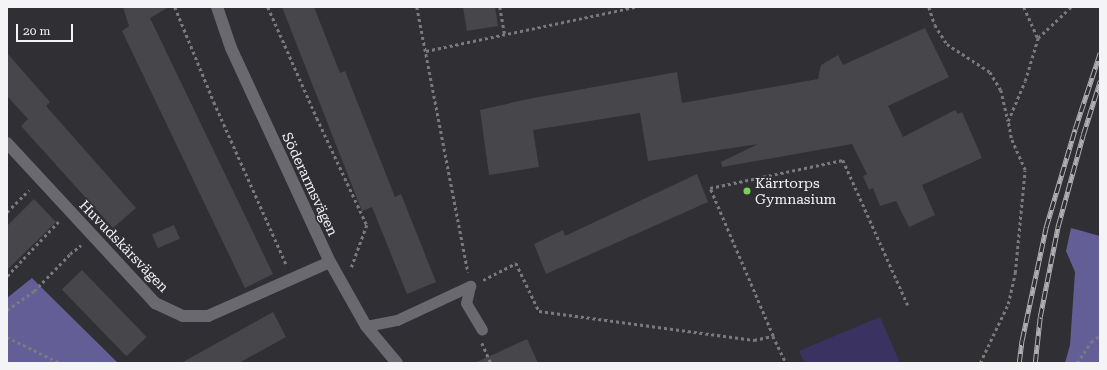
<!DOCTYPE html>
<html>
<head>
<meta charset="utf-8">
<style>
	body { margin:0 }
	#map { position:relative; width:1107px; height:370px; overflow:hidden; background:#2f2f34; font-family:"Roboto Serif",serif }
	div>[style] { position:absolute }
	.green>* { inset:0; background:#3a3362 }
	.forest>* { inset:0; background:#645e97 }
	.building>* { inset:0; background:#46464b; transform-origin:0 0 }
	.path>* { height:2.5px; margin-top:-1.25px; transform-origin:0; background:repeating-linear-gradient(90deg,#7a7a7e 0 3px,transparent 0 6px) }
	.lane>* { height:11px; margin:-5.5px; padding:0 5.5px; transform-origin:5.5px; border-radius:5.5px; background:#69696f }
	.street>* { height:12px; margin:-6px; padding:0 6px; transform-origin:6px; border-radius:6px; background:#69696f }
	.rail>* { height:4.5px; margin-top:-2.25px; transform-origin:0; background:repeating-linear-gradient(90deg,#2f2f34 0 9px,#b0b0b4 0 18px); box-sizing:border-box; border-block:1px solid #b0b0b4 }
	.dots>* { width:11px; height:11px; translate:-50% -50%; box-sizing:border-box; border:2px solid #2f2f34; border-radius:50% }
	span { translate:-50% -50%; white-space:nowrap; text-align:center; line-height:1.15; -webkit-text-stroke:3.5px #2f2f34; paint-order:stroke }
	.poi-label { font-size:14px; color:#f4f4f7 }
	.left { translate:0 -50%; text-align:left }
	.street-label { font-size:14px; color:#f4f4f7 }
	.frame { position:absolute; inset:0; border:8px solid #f4f4f7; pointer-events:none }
	.scale { position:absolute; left:16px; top:24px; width:57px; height:18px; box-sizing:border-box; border:2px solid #f4f4f7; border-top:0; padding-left:5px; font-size:12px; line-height:14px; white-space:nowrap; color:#f4f4f7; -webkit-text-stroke:3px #2f2f34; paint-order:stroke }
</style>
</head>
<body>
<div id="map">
	<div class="green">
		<div style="clip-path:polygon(880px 317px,900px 363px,805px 363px,799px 351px)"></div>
	</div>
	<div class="forest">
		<div style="clip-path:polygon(1071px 228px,1100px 236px,1100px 363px,1065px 363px,1070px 345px,1075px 272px,1066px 251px)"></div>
		<div style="clip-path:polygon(32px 278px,48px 294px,118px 363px,7px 363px,7px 298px)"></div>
	</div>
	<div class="building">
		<div style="clip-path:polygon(123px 7px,169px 7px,150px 18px,273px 274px,245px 288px,122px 31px,129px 26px)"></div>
		<div style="clip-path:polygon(282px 7px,314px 7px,340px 73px,345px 71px,395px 197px,401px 194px,436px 282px,407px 294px,372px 207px,362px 211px)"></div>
		<div style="clip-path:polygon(463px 7px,495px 7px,498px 26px,467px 31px)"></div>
		<div style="clip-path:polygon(925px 28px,949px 77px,888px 106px,903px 137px,955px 110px,958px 114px,962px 112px,982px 158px,922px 185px,935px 215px,909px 227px,896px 201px,880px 206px,873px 188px,869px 190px,863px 176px,867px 174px,852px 144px,722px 167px,721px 162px,758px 144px,648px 161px,640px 113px,533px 130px,539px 167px,489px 175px,480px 110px,528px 99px,677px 72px,682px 103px,818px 79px,821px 65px,838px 55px,843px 65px)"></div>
		<div style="clip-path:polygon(7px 53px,50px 102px,46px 106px,136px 208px,113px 228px,21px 126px,28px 119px,7px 96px)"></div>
		<div style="clip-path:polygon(697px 174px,708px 202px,546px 274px,534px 244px,563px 230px,565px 236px)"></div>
		<div style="clip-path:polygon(34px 199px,56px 222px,7px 270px,7px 226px)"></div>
		<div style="left:174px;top:225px;width:15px;height:24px;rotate:67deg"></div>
		<div style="left:82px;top:270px;width:93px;height:28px;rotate:46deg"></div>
		<div style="clip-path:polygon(273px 312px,286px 337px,239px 363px,181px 363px)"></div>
		<div style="clip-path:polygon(527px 339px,538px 363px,475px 363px)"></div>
	</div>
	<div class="path">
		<div style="left:175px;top:7px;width:103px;rotate:67.7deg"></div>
		<div style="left:214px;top:102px;width:177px;rotate:66deg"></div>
		<div style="left:268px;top:7px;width:121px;rotate:66.2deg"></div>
		<div style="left:317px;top:118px;width:118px;rotate:65deg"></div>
		<div style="left:367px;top:225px;width:47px;rotate:110deg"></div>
		<div style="left:417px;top:7px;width:270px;rotate:79.1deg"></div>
		<div style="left:500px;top:7px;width:27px;rotate:80deg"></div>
		<div style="left:929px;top:7px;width:19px;rotate:72deg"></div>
		<div style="left:935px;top:25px;width:22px;rotate:58deg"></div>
		<div style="left:947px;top:44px;width:51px;rotate:33.1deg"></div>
		<div style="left:990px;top:72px;width:21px;rotate:59deg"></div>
		<div style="left:1001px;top:90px;width:32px;rotate:77deg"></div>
		<div style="left:1024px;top:7px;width:34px;rotate:66deg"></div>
		<div style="left:426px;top:51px;width:214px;rotate:-11.9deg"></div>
		<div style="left:7px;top:212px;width:31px;rotate:-45deg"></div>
		<div style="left:7px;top:276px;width:76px;rotate:-46.6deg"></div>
		<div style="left:483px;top:280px;width:37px;rotate:-27deg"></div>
		<div style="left:516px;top:263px;width:53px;rotate:64.4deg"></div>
		<div style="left:539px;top:311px;width:217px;rotate:7.7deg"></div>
		<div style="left:754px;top:340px;width:19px;rotate:-12deg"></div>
		<div style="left:773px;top:336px;width:30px;rotate:64deg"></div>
		<div style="left:7px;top:310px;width:33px;rotate:-35deg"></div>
		<div style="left:34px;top:291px;width:52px;rotate:-45.8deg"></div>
		<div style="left:70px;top:254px;width:14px;rotate:-39deg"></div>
		<div style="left:773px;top:336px;width:161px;rotate:-113.1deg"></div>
		<div style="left:710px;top:188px;width:136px;rotate:-11.9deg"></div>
		<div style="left:843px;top:160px;width:159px;rotate:65.9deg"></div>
		<div style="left:7px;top:337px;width:59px;rotate:26.1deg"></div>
		<div style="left:482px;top:343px;width:22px;rotate:66deg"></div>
		<div style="left:980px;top:363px;width:65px;rotate:-64.6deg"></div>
		<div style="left:1008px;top:304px;width:32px;rotate:-77deg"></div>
		<div style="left:1015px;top:273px;width:103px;rotate:-84.5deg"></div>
		<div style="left:1025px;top:170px;width:35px;rotate:-114deg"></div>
		<div style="left:1011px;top:138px;width:17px;rotate:-100deg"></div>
		<div style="left:1008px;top:121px;width:43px;rotate:-67deg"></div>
		<div style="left:1025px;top:81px;width:45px;rotate:-73.2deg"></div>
		<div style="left:1038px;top:38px;width:45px;rotate:-43.2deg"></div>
		<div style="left:1077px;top:363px;width:25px;rotate:-56deg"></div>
		<div style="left:1091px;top:342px;width:11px;rotate:-38deg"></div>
	</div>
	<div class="lane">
		<div style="left:470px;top:286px;width:17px;rotate:103deg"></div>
		<div style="left:466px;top:303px;width:31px;rotate:59deg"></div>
		<div style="left:366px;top:326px;width:32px;rotate:-11deg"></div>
		<div style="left:397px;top:320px;width:81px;rotate:-25deg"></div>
	</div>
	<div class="street">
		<div style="left:217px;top:7px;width:43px;rotate:71.1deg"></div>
		<div style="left:231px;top:48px;width:236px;rotate:65.2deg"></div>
		<div style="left:330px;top:262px;width:73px;rotate:60.6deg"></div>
		<div style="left:366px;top:326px;width:48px;rotate:50deg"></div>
		<div style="left:7px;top:143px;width:218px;rotate:47.2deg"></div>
		<div style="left:155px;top:303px;width:31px;rotate:25deg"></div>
		<div style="left:183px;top:316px;width:25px"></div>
		<div style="left:208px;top:316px;width:133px;rotate:-23.9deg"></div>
	</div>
	<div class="rail">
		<div style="left:1019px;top:363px;width:23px;rotate:-83deg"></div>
		<div style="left:1022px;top:340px;width:116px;rotate:-78deg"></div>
		<div style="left:1046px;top:227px;width:102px;rotate:-73.5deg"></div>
		<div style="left:1075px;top:129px;width:80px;rotate:-71.8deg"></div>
		<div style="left:1035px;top:363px;width:46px;rotate:-83.8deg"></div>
		<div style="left:1040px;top:317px;width:93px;rotate:-78.8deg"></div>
		<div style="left:1058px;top:226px;width:94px;rotate:-74.6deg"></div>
		<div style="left:1083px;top:135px;width:57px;rotate:-72.5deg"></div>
	</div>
	<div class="dots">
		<div style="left:747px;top:191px;background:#7ad157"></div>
	</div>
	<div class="poi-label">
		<span class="left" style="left:755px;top:191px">Kärrtorps<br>Gymnasium</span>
	</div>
	<div class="street-label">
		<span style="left:310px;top:184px;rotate:65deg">Söderarmsvägen</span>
		<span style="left:124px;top:246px;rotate:46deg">Huvudskärsvägen</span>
	</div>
	<div class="frame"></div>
	<div class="scale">20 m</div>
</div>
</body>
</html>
